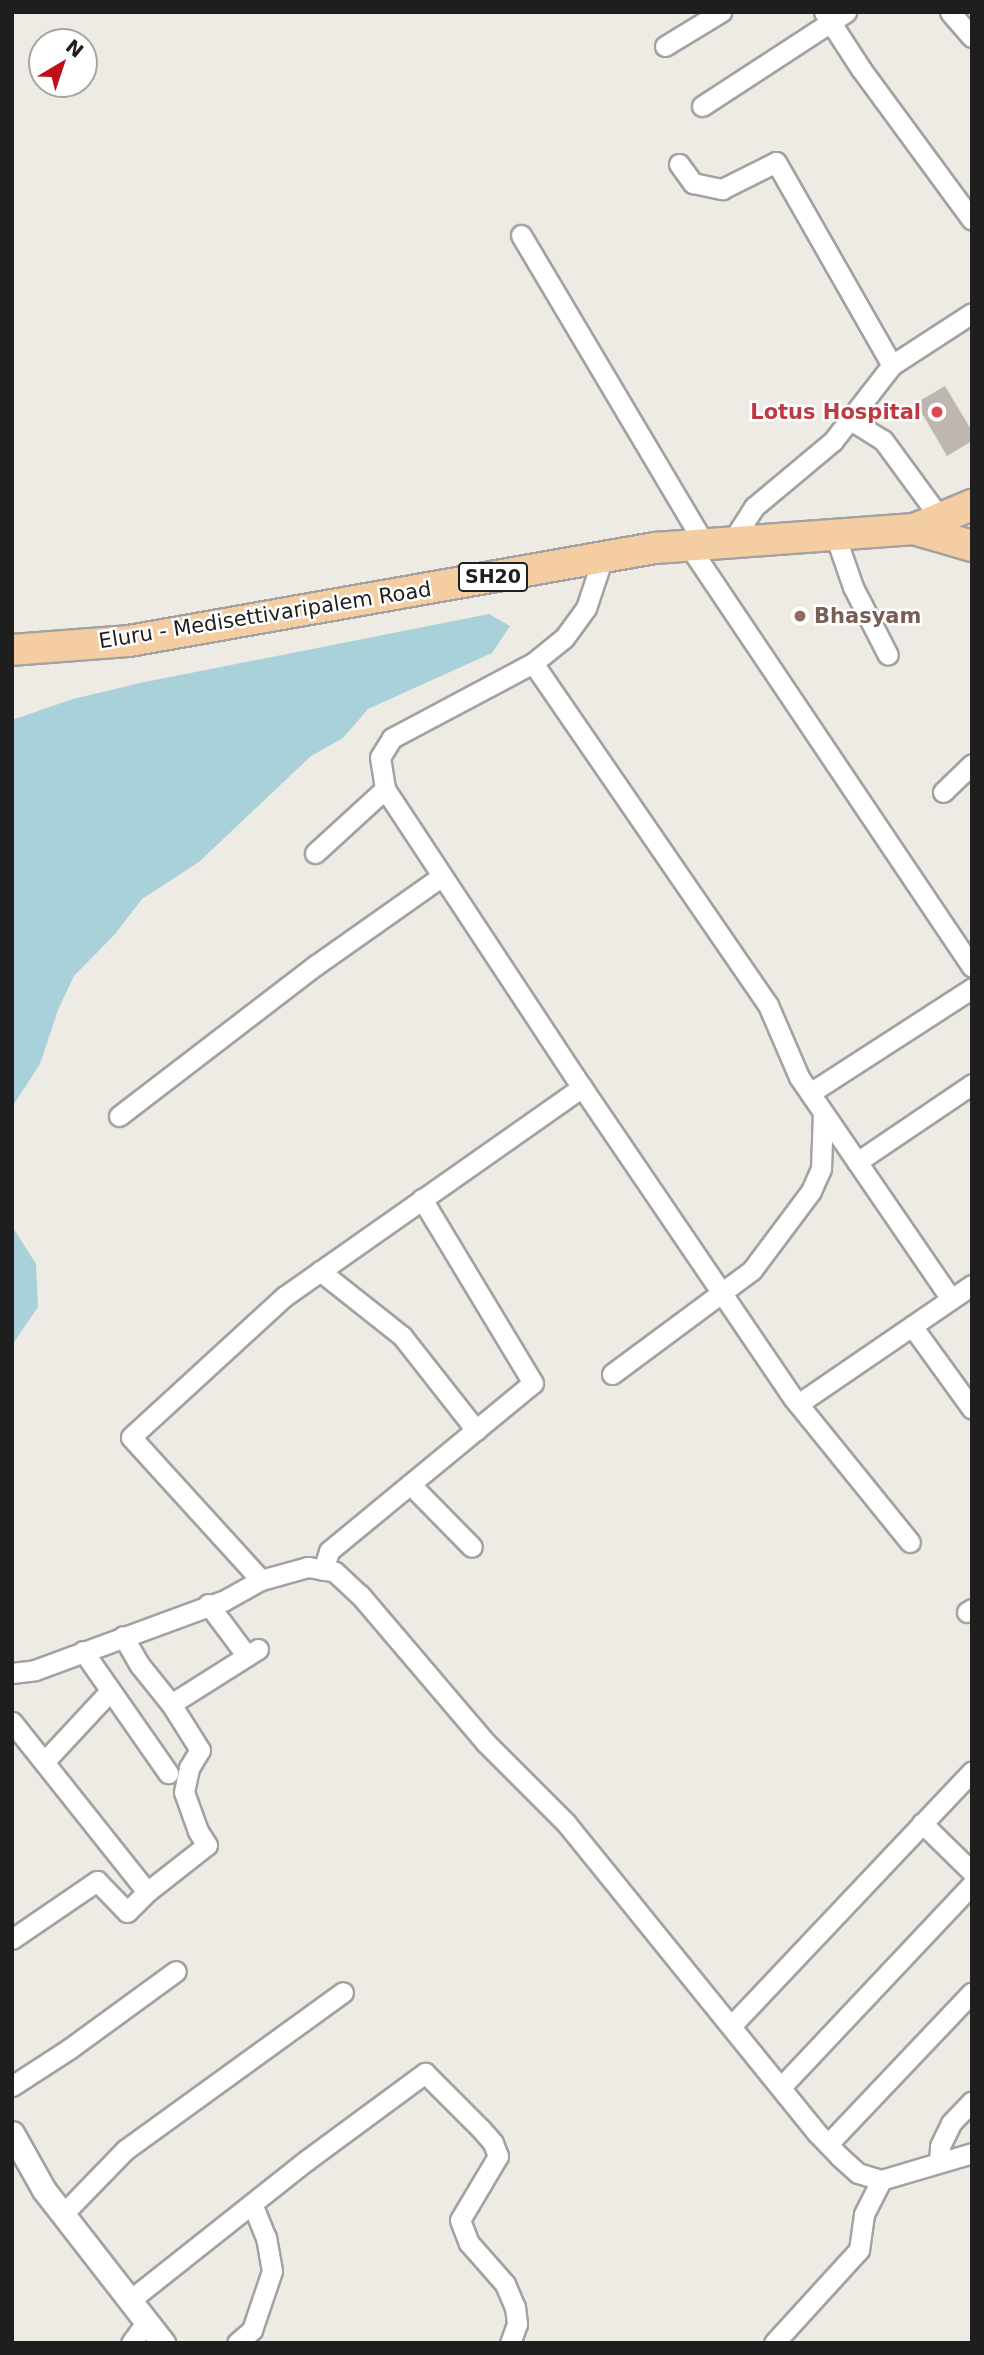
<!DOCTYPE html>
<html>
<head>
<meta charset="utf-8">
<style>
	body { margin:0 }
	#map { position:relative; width:984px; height:2355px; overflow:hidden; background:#eeebe5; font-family:"DejaVu Sans",sans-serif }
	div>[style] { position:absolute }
	.water>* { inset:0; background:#a8d1d9 }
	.building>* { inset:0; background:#bfb6b1 }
	.roads { filter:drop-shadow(2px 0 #a2a2a2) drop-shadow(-2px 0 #a2a2a2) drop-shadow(0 2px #a2a2a2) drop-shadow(0 -2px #a2a2a2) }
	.minor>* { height:19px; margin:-9.5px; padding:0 9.5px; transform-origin:9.5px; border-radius:9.5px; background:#fff }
	.tertiary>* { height:23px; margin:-11.5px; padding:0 11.5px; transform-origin:11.5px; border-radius:11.5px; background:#fff }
	.primary>* { height:30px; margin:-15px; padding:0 15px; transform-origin:15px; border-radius:15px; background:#f5cda3 }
	.dots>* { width:19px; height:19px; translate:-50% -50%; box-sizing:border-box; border:4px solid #fff; border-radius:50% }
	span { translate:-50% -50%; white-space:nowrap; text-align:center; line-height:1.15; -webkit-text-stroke:5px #fff; paint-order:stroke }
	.shield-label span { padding:2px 5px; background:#fff; border:2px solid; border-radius:5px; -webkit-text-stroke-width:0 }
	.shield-label { font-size:19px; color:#1e1e1e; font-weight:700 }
	.health-label { font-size:21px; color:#be3a42; font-weight:700 }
	.right { translate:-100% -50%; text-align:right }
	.street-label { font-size:21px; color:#1e1e1e }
	.education-label { font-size:21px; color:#785e54; font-weight:700 }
	.left { translate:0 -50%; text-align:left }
	.frame { position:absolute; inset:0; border:14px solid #1e1e1e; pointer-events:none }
	.north { position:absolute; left:28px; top:28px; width:70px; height:70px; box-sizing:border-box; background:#fff; border:2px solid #a5a5a5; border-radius:50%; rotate:39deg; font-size:19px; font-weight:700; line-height:28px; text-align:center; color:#1e1e1e }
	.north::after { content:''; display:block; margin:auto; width:24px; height:32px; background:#bf0e17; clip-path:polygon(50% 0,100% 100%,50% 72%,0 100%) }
</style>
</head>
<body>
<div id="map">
	<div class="water">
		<div style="clip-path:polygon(489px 614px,510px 626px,492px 653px,368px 709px,343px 738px,311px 756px,199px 862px,142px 899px,115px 934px,74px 976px,58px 1010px,40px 1064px,12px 1107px,12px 720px,73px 699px,140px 683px)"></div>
		<div style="clip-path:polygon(12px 1226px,36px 1264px,38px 1307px,12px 1345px)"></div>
	</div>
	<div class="building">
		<div style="clip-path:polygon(945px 386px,972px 431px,972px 441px,947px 456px,916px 403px)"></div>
	</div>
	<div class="roads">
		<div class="minor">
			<div style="left:824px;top:12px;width:68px;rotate:57deg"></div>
			<div style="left:861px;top:69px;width:187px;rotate:53.7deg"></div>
			<div style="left:950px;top:12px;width:33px;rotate:49deg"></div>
			<div style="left:665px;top:46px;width:66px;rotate:-31.3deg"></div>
			<div style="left:702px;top:106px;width:172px;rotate:-33.1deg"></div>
			<div style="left:679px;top:164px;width:24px;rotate:54deg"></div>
			<div style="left:693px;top:183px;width:30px;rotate:12deg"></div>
			<div style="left:722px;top:189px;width:60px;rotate:-26.6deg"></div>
			<div style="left:776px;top:162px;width:234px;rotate:60.3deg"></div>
			<div style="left:521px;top:235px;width:360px;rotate:59.3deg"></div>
			<div style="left:849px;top:419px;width:40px;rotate:32deg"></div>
			<div style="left:883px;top:440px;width:97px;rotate:53.8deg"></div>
			<div style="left:835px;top:535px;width:55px;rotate:70.9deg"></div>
			<div style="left:853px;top:587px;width:76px;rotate:62.8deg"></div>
			<div style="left:731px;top:543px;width:43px;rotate:-57.4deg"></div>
			<div style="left:754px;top:507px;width:103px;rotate:-39.9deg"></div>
			<div style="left:833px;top:441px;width:96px;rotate:-52.2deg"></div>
			<div style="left:892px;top:365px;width:95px;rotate:-33deg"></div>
			<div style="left:689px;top:546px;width:507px;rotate:56.09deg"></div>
			<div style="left:603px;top:557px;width:54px;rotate:108.4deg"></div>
			<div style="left:586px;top:608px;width:37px;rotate:126deg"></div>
			<div style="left:564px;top:638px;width:40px;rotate:141deg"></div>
			<div style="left:533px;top:663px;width:160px;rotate:152deg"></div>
			<div style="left:392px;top:738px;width:22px;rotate:122deg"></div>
			<div style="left:380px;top:757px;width:32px;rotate:81deg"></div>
			<div style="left:385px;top:789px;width:345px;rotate:56.6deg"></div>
			<div style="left:575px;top:1077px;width:389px;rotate:55.8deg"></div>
			<div style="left:794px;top:1399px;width:184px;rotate:51deg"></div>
			<div style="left:533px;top:663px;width:415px;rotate:55.5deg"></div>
			<div style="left:768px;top:1005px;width:78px;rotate:66.7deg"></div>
			<div style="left:799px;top:1077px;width:269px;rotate:55.6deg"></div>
			<div style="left:943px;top:792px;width:40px;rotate:-44deg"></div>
			<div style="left:315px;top:853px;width:95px;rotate:-42.4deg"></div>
			<div style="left:810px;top:1093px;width:193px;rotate:-32.9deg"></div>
			<div style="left:119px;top:1116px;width:248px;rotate:-37.5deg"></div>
			<div style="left:316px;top:965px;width:154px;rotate:-35.2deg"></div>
			<div style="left:857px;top:1162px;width:139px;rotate:-34.1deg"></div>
			<div style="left:320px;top:1271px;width:105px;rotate:38.4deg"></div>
			<div style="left:402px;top:1336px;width:120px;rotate:51.8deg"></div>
			<div style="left:912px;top:1326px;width:102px;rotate:54.1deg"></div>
			<div style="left:612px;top:1374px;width:174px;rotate:-36.6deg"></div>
			<div style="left:752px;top:1270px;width:99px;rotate:-53.2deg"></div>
			<div style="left:811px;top:1191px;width:24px;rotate:-66deg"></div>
			<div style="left:821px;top:1169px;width:56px;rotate:-88deg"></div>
			<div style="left:798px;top:1404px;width:211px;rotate:-34.4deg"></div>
			<div style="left:410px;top:1484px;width:88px;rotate:45.5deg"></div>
			<div style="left:323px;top:1570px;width:20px;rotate:-72deg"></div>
			<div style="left:329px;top:1551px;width:264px;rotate:-39.5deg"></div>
			<div style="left:533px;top:1383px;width:215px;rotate:-121.1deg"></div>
			<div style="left:261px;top:1580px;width:193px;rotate:-132.3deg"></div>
			<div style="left:131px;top:1437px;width:209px;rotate:-42.5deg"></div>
			<div style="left:285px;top:1296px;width:363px;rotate:-35.1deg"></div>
			<div style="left:208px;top:1604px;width:65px;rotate:53.1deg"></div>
			<div style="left:967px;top:1612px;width:6px;rotate:-31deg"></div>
			<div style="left:83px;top:1651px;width:149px;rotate:55.1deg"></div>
			<div style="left:12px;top:1673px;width:23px;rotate:-7deg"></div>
			<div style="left:35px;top:1670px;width:202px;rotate:-20.2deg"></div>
			<div style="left:225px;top:1600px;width:41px;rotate:-29.1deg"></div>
			<div style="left:261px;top:1580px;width:49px;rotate:-15.5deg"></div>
			<div style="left:308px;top:1567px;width:27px;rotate:10deg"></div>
			<div style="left:335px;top:1572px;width:34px;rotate:43deg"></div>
			<div style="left:360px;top:1595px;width:193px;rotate:49.6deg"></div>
			<div style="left:485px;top:1742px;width:115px;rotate:45deg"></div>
			<div style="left:566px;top:1823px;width:399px;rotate:51deg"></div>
			<div style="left:817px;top:2133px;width:33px;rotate:46deg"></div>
			<div style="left:840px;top:2157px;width:24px;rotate:42deg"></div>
			<div style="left:858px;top:2173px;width:24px;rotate:17deg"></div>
			<div style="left:881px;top:2180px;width:95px;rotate:-16.5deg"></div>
			<div style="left:171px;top:1704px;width:103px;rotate:-32.3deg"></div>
			<div style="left:12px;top:1722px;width:217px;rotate:51.5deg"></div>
			<div style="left:44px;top:1762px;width:97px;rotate:-47.1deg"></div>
			<div style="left:922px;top:1823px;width:70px;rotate:44.4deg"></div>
			<div style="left:12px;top:1939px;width:103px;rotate:-34.3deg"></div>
			<div style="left:97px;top:1881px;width:43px;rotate:45.9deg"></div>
			<div style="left:127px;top:1912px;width:28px;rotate:-45deg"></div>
			<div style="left:147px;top:1892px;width:76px;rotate:-38.1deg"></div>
			<div style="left:207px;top:1845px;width:17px;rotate:-123deg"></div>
			<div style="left:198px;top:1831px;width:41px;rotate:-109.7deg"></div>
			<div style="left:184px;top:1792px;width:25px;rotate:-78deg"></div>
			<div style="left:189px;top:1768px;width:21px;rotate:-59deg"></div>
			<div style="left:200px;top:1750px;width:54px;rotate:-122.2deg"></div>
			<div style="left:171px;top:1704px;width:51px;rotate:-128.7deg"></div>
			<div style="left:139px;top:1664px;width:32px;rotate:-120deg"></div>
			<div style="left:732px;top:2025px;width:349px;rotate:-46.6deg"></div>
			<div style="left:12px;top:2086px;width:68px;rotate:-33deg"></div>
			<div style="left:69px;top:2049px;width:132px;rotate:-36.1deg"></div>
			<div style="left:781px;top:2087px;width:279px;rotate:-46.7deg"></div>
			<div style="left:828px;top:2144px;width:209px;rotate:-46.5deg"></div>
			<div style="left:939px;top:2162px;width:16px;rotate:-86deg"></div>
			<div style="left:940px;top:2146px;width:25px;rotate:-64deg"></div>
			<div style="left:951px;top:2123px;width:30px;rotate:-46deg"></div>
			<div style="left:63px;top:2214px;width:89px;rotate:-45.9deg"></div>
			<div style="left:125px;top:2150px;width:269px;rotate:-35.9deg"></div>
			<div style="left:129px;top:2301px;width:227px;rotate:-38.4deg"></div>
			<div style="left:307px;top:2160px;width:147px;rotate:-36.4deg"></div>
			<div style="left:425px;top:2073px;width:79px;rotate:45deg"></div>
			<div style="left:481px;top:2129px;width:18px;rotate:49deg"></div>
			<div style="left:493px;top:2143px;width:14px;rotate:69deg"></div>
			<div style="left:498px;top:2156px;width:74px;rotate:120.7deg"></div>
			<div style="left:460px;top:2220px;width:25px;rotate:69deg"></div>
			<div style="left:469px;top:2243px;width:55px;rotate:48.7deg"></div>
			<div style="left:505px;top:2284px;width:25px;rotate:67deg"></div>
			<div style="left:515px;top:2307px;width:17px;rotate:83deg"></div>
			<div style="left:517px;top:2324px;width:20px;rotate:110deg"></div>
			<div style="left:131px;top:2343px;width:26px;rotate:-54deg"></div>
			<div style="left:237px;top:2343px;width:20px;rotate:-41deg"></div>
			<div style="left:252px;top:2330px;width:62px;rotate:-71.3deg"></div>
			<div style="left:272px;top:2271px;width:34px;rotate:-100deg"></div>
			<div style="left:266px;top:2238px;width:37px;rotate:-112deg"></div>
			<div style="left:774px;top:2343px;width:126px;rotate:-47.6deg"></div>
			<div style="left:859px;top:2250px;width:36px;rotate:-82deg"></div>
			<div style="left:864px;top:2214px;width:38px;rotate:-63deg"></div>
		</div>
		<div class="tertiary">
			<div style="left:12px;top:2133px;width:65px;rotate:60.7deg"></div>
			<div style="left:44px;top:2190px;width:194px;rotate:52.1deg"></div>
		</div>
		<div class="primary">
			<div style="left:914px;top:529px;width:60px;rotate:16.3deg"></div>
			<div style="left:12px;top:650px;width:117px;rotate:-4.4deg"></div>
			<div style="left:129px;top:641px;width:534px;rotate:-10.03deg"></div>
			<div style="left:655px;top:548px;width:260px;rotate:-4.2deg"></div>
			<div style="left:914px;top:529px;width:63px;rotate:-22.5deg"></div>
		</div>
	</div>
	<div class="dots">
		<div style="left:937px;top:412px;background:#e0444e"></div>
		<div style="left:800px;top:616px;background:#8d6e63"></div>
	</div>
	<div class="shield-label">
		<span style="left:493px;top:577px">SH20</span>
	</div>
	<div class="health-label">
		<span class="right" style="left:921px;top:412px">Lotus Hospital</span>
	</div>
	<div class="street-label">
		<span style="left:265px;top:615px;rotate:-9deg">Eluru - Medisettivaripalem Road</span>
	</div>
	<div class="education-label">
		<span class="left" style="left:814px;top:616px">Bhasyam</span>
	</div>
	<div class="frame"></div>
	<div class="north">N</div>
</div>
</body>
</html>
